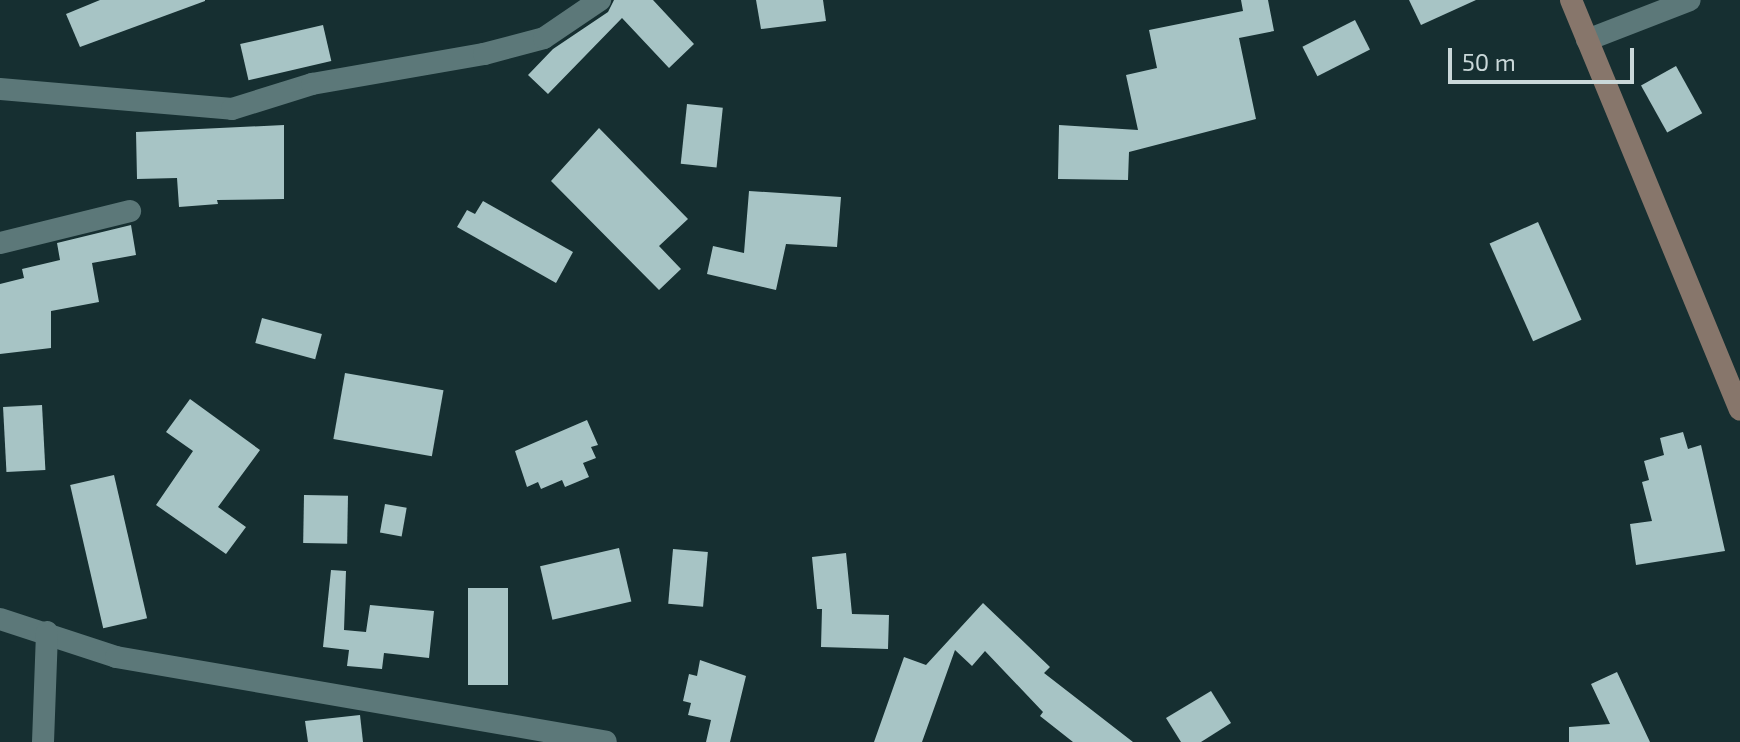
<!DOCTYPE html>
<html>
<head>
<meta charset="utf-8">
<style>
	body { margin:0 }
	#map { position:relative; width:1740px; height:742px; overflow:hidden; background:#162f31; font-family:"Exo 2",sans-serif }
	div>[style] { position:absolute }
	.building>* { inset:0; background:#a7c4c5; transform-origin:0 0 }
	.minor>* { height:22px; margin:-11px; padding:0 11px; transform-origin:11px; border-radius:11px; background:#5c7879 }
	.secondary>* { height:22px; margin:-11px; padding:0 11px; transform-origin:11px; border-radius:11px; background:#87766b }
	span { translate:-50% -50%; white-space:nowrap; text-align:center; line-height:1.15; -webkit-text-stroke:8px #162f31; paint-order:stroke }
	.scale { position:absolute; left:1448px; top:48px; width:186px; height:36px; box-sizing:border-box; border:4px solid #cad8d9; border-top:0; padding-left:10px; font-size:24px; line-height:28px; white-space:nowrap; color:#cad8d9; -webkit-text-stroke:6px #162f31; paint-order:stroke }
</style>
</head>
<body>
<div id="map">
	<div class="building">
		<div style="clip-path:polygon(100px 0,205px 0,205px 1px,80px 47px,66px 14px)"></div>
		<div style="clip-path:polygon(614px 0,653px 0,694px 44px,669px 68px,622px 18px,548px 94px,528px 75px,553px 49px,608px 12px)"></div>
		<div style="clip-path:polygon(756px 0,823px 0,826px 21px,761px 29px)"></div>
		<div style="clip-path:polygon(1241px 0,1268px 0,1274px 31px,1239px 38px,1256px 119px,1129px 152px,1128px 180px,1058px 179px,1059px 125px,1138px 130px,1126px 75px,1157px 68px,1149px 30px,1243px 11px)"></div>
		<div style="clip-path:polygon(1409px 0,1476px 0,1421px 25px)"></div>
		<div style="left:1355px;top:20px;width:33px;height:59px;rotate:63deg"></div>
		<div style="left:323px;top:25px;width:37px;height:85px;rotate:77deg"></div>
		<div style="left:1676px;top:66px;width:54px;height:40px;rotate:61deg"></div>
		<div style="left:687px;top:104px;width:36px;height:60px;rotate:6deg"></div>
		<div style="clip-path:polygon(284px 125px,284px 199px,217px 200px,218px 204px,179px 207px,177px 178px,137px 179px,136px 132px)"></div>
		<div style="clip-path:polygon(599px 128px,688px 219px,659px 246px,681px 269px,659px 290px,551px 181px)"></div>
		<div style="clip-path:polygon(749px 191px,841px 197px,837px 247px,786px 244px,776px 290px,707px 274px,713px 246px,744px 253px)"></div>
		<div style="clip-path:polygon(483px 201px,573px 252px,556px 283px,457px 227px,467px 210px,475px 214px)"></div>
		<div style="left:1538px;top:222px;width:107px;height:53px;rotate:66deg"></div>
		<div style="clip-path:polygon(131px 225px,136px 255px,92px 263px,99px 302px,51px 311px,51px 348px,0 354px,0 284px,24px 278px,22px 269px,60px 260px,57px 243px)"></div>
		<div style="left:262px;top:318px;width:62px;height:26px;rotate:15deg"></div>
		<div style="left:345px;top:373px;width:100px;height:67px;rotate:10deg"></div>
		<div style="clip-path:polygon(190px 399px,260px 450px,218px 507px,246px 527px,226px 554px,156px 505px,193px 451px,166px 432px)"></div>
		<div style="left:42px;top:405px;width:65px;height:39px;rotate:87deg"></div>
		<div style="clip-path:polygon(587px 420px,598px 445px,591px 447px,596px 458px,583px 463px,589px 477px,565px 487px,562px 480px,541px 489px,538px 482px,527px 487px,515px 451px)"></div>
		<div style="clip-path:polygon(1683px 432px,1688px 449px,1701px 445px,1725px 551px,1636px 565px,1630px 524px,1652px 521px,1642px 482px,1649px 480px,1644px 461px,1664px 455px,1660px 438px)"></div>
		<div style="left:114px;top:475px;width:147px;height:45px;rotate:77deg"></div>
		<div style="left:304px;top:495px;width:44px;height:48px;rotate:1deg"></div>
		<div style="left:385px;top:504px;width:22px;height:29px;rotate:10deg"></div>
		<div style="left:619px;top:548px;width:55px;height:81px;rotate:77deg"></div>
		<div style="left:673px;top:549px;width:35px;height:55px;rotate:5deg"></div>
		<div style="clip-path:polygon(846px 553px,852px 614px,889px 615px,888px 649px,821px 647px,822px 609px,817px 609px,812px 557px)"></div>
		<div style="clip-path:polygon(331px 570px,346px 571px,344px 630px,366px 632px,370px 605px,434px 611px,429px 658px,384px 653px,382px 669px,347px 666px,349px 650px,323px 647px)"></div>
		<div style="left:508px;top:588px;width:97px;height:40px;rotate:90deg"></div>
		<div style="clip-path:polygon(983px 603px,1050px 667px,1044px 673px,1133px 742px,1073px 742px,1040px 716px,1043px 712px,985px 651px,972px 666px,955px 650px,922px 742px,874px 742px,904px 657px,926px 665px)"></div>
		<div style="clip-path:polygon(700px 660px,746px 676px,730px 742px,706px 742px,711px 720px,688px 715px,691px 703px,683px 701px,689px 674px,697px 676px)"></div>
		<div style="clip-path:polygon(1617px 672px,1650px 742px,1569px 742px,1569px 727px,1610px 724px,1591px 684px)"></div>
		<div style="clip-path:polygon(1211px 691px,1231px 723px,1201px 742px,1181px 742px,1166px 718px)"></div>
		<div style="clip-path:polygon(360px 715px,363px 742px,308px 742px,305px 721px)"></div>
	</div>
	<div class="minor">
		<div style="left:1587px;top:40px;width:110px;rotate:-21.2deg"></div>
		<div style="left:0;top:89px;width:233px;rotate:4.9deg"></div>
		<div style="left:232px;top:109px;width:84px;rotate:-17.4deg"></div>
		<div style="left:312px;top:84px;width:175px;rotate:-9.9deg"></div>
		<div style="left:484px;top:54px;width:62px;rotate:-14.9deg"></div>
		<div style="left:544px;top:38px;width:68px;rotate:-34.2deg"></div>
		<div style="left:0;top:243px;width:134px;rotate:-13.8deg"></div>
		<div style="left:0;top:619px;width:122px;rotate:18.1deg"></div>
		<div style="left:116px;top:657px;width:497px;rotate:9.8deg"></div>
		<div style="left:43px;top:742px;width:110px;rotate:-87.9deg"></div>
	</div>
	<div class="secondary">
		<div style="left:1571px;top:0;width:443px;rotate:67.6deg"></div>
	</div>
	<div class="scale">50 m</div>
</div>
</body>
</html>
